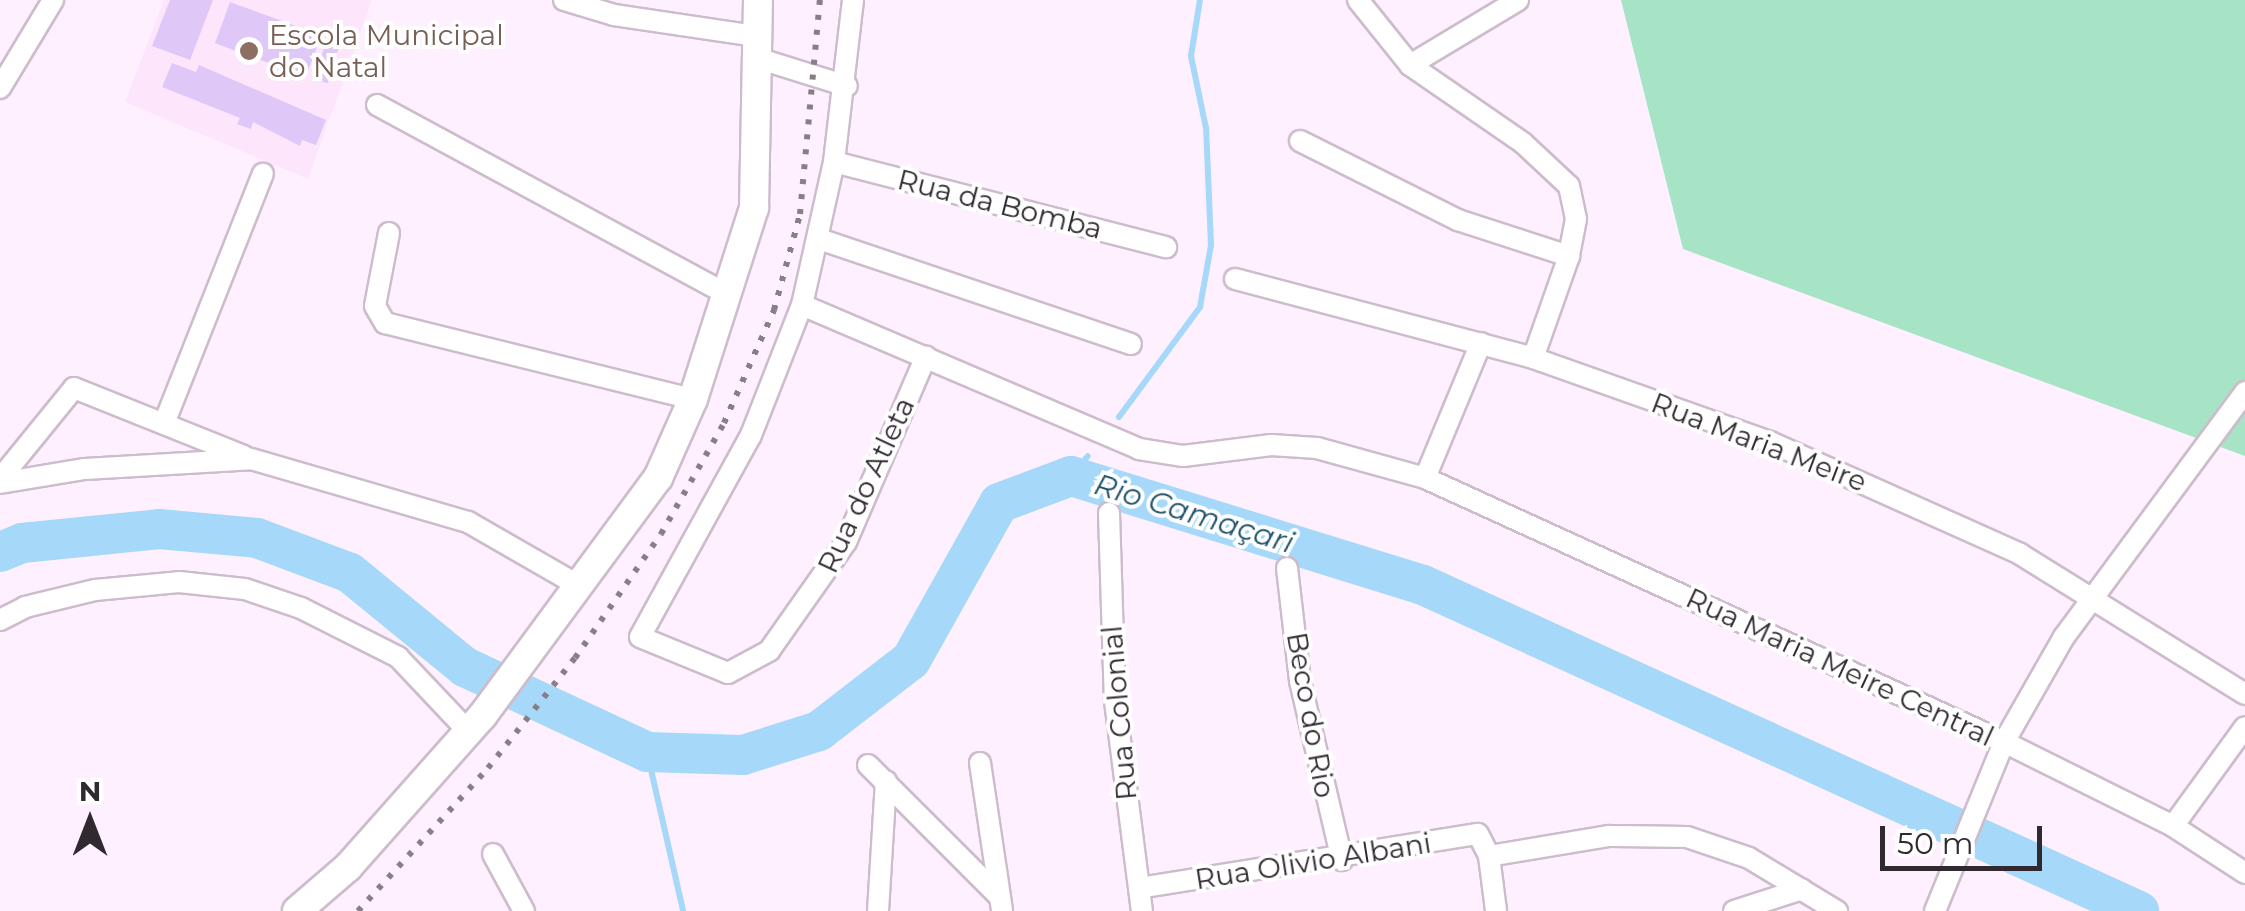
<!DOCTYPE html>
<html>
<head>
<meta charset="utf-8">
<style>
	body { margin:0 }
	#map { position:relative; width:2245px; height:911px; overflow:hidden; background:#fef0fe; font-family:Montserrat,sans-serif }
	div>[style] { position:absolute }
	.built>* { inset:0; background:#fde5fc }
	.green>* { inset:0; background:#a7e4c6 }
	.stream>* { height:6px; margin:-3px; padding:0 3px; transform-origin:3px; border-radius:3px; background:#a5d8f9 }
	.river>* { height:40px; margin:-20px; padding:0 20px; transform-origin:20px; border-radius:20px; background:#a5d8f9 }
	.building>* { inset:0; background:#dfc8f8; transform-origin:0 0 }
	.roads { filter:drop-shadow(2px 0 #cdbccc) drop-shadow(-2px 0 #cdbccc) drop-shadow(0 2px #cdbccc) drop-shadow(0 -2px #cdbccc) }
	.minor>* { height:20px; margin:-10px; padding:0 10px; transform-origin:10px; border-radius:10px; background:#fff }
	.tertiary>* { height:28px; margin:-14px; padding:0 14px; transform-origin:14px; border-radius:14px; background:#fff }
	.rail>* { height:6px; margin-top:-3px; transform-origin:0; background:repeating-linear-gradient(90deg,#887e88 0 5px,transparent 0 15px) }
	.dots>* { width:28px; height:28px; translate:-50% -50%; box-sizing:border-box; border:5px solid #fff; border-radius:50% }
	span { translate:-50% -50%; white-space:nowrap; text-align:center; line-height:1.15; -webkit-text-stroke:8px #fff; paint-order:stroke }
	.education-label { font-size:28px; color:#785e54 }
	.left { translate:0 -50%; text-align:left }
	.street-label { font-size:28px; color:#302930 }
	.water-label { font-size:30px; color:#22546f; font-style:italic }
	.north { position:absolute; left:40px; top:771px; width:100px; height:100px; -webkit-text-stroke:8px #fff; paint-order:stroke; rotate:0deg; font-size:28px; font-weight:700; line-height:40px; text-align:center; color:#302930 }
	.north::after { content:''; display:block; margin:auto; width:35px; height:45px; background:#302930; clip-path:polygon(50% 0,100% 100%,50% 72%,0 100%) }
	.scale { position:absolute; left:1880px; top:826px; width:162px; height:45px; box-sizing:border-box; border:5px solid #302930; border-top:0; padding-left:12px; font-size:30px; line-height:35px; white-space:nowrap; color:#302930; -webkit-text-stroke:8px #fff; paint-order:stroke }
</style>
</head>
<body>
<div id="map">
	<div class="built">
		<div style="clip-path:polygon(164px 0,372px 0,308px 179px,125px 102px)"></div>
	</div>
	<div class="green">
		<div style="clip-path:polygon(1621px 0,2245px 0,2245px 456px,1683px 249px)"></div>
	</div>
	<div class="stream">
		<div style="left:1119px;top:417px;width:137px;rotate:-53.6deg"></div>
		<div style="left:1200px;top:307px;width:63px;rotate:-79.9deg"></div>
		<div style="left:1211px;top:245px;width:117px;rotate:-92.4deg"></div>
		<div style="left:1206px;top:128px;width:74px;rotate:-101.8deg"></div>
		<div style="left:1191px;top:56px;width:57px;rotate:-80.9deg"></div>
		<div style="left:1071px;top:476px;width:26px;rotate:-50deg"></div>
		<div style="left:647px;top:752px;width:163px;rotate:77.2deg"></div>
	</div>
	<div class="river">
		<div style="left:0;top:552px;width:24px;rotate:-22deg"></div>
		<div style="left:22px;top:543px;width:138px;rotate:-5.8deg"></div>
		<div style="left:159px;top:529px;width:98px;rotate:5.2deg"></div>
		<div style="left:257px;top:538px;width:99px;rotate:20.6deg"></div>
		<div style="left:350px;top:573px;width:149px;rotate:39.3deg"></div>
		<div style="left:465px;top:667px;width:201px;rotate:25deg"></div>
		<div style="left:647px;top:752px;width:96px;rotate:1.8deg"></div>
		<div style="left:743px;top:755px;width:80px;rotate:-17.5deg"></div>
		<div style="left:819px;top:731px;width:116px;rotate:-37.7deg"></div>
		<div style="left:911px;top:660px;width:180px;rotate:-60.7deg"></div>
		<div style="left:999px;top:503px;width:77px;rotate:-20.6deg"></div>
		<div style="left:1071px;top:476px;width:368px;rotate:17.2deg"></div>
		<div style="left:1423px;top:585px;width:787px;rotate:24.48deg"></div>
	</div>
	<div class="building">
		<div style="clip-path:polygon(170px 0,213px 0,190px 60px,152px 46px)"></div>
		<div style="left:230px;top:2px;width:97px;height:44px;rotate:20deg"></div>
		<div style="left:326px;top:41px;width:14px;height:40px;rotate:17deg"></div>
		<div style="clip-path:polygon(172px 63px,196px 72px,199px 65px,326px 120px,316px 145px,302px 140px,300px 146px,253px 122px,251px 129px,237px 124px,240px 118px,162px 87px)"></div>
	</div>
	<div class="roads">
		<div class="minor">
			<div style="left:564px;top:0;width:52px;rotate:16.7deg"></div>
			<div style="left:614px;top:15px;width:144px;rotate:8.4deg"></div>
			<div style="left:853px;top:0;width:163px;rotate:96.7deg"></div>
			<div style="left:834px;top:162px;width:147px;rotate:102.6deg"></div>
			<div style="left:802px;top:305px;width:140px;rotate:111.4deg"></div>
			<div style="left:751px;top:435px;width:230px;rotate:118.8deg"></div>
			<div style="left:640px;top:637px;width:95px;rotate:22.2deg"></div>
			<div style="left:728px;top:673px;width:47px;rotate:-28.2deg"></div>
			<div style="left:769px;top:651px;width:133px;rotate:-54.8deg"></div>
			<div style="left:846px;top:542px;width:202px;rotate:-66.7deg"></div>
			<div style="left:1358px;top:0;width:83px;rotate:51.3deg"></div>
			<div style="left:1410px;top:65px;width:137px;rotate:34.6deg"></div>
			<div style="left:1523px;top:143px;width:63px;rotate:43.1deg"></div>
			<div style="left:1569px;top:186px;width:34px;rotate:78deg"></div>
			<div style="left:1576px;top:219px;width:38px;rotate:101deg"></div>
			<div style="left:1569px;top:256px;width:108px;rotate:109.4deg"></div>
			<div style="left:757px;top:58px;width:94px;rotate:17.3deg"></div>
			<div style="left:1410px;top:65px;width:126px;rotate:-31deg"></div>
			<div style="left:0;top:88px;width:103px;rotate:-58.9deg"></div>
			<div style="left:377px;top:105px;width:400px;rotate:28.4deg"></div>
			<div style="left:1300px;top:141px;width:177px;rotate:26.6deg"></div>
			<div style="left:1458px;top:220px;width:117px;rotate:18deg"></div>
			<div style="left:834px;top:162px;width:343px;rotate:14.4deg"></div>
			<div style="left:389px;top:233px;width:74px;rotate:100.9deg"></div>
			<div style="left:375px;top:306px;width:20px;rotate:60deg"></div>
			<div style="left:385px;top:323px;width:317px;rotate:13.9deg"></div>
			<div style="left:819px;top:239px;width:329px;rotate:18.6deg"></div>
			<div style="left:1235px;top:279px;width:308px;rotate:14.8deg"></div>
			<div style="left:1533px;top:358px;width:251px;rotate:19.5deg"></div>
			<div style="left:1770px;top:442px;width:274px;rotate:24.1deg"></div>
			<div style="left:2020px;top:554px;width:265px;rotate:31.9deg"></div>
			<div style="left:802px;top:305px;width:366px;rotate:23.1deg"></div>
			<div style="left:1139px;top:449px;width:45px;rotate:9deg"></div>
			<div style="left:1183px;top:456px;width:89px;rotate:-7.1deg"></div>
			<div style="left:1271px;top:445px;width:46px;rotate:3.7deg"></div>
			<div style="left:1317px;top:448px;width:112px;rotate:15.5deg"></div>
			<div style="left:1425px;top:478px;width:636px;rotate:24.51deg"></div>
			<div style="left:2004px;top:742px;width:189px;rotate:26.4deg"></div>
			<div style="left:2173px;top:826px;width:86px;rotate:33.1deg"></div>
			<div style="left:165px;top:421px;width:266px;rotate:-68.4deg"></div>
			<div style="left:1425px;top:478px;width:146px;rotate:-67.5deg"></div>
			<div style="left:0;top:479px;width:117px;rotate:-50.9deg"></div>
			<div style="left:74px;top:388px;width:183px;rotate:21.8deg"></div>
			<div style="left:0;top:483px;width:86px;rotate:-9.4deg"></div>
			<div style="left:85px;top:469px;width:166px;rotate:-3.4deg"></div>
			<div style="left:251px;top:459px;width:226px;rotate:16.2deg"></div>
			<div style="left:468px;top:522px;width:130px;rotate:29.9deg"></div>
			<div style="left:1109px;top:513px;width:188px;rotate:88.2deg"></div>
			<div style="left:1115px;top:701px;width:212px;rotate:82.7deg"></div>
			<div style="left:1287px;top:568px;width:114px;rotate:83.4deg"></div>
			<div style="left:1300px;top:681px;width:184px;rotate:76.8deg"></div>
			<div style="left:0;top:620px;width:28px;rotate:-27deg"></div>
			<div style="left:25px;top:607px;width:72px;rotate:-13.7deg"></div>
			<div style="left:95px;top:590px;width:84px;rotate:-5.4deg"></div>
			<div style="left:179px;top:582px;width:66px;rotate:6.1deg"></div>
			<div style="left:245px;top:589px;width:59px;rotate:18.7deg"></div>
			<div style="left:301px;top:608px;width:109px;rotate:26.8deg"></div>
			<div style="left:398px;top:657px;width:102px;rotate:46.6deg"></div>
			<div style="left:980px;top:763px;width:150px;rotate:81.5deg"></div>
			<div style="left:868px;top:765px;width:185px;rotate:45deg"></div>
			<div style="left:2173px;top:826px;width:122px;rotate:-54deg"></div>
			<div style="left:493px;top:854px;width:65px;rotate:61.5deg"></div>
			<div style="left:1489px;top:856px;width:122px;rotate:-9.5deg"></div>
			<div style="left:1609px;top:836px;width:78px;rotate:0.7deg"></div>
			<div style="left:1687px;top:837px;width:65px;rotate:18.7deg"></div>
			<div style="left:1749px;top:858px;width:103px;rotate:31.1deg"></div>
			<div style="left:1139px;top:888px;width:343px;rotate:-9.1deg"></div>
			<div style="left:1478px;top:834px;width:25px;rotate:63deg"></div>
			<div style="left:1489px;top:856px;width:55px;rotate:82.7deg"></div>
			<div style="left:878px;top:911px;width:130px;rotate:-86.5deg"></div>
			<div style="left:1734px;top:911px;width:71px;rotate:-17.9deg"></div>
			<div style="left:1935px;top:911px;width:183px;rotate:-67.8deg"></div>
			<div style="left:2004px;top:742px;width:121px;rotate:-60.3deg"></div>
			<div style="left:2064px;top:637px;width:305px;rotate:-53.5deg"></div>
		</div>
		<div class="tertiary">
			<div style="left:297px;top:911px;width:67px;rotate:-40.8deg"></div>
			<div style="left:348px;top:867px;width:203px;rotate:-48.4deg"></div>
			<div style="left:483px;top:715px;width:295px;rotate:-53.6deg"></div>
			<div style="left:658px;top:478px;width:86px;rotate:-66.1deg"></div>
			<div style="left:693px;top:399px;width:201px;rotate:-72.3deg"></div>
			<div style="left:754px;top:208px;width:208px;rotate:-88.9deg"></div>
		</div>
	</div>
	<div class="rail">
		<div style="left:358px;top:911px;width:193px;rotate:-47.7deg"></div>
		<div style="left:488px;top:768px;width:140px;rotate:-51.7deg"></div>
		<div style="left:575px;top:658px;width:151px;rotate:-55.3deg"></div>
		<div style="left:661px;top:534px;width:128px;rotate:-60.4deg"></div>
		<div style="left:724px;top:423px;width:124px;rotate:-66.1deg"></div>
		<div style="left:774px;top:310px;width:99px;rotate:-74.8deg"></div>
		<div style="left:800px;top:214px;width:215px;rotate:-84.7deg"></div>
	</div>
	<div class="dots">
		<div style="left:249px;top:51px;background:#8d6e63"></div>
	</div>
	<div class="education-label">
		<span class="left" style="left:269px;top:51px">Escola Municipal<br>do Natal</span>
	</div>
	<div class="street-label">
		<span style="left:1000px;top:204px;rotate:14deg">Rua da Bomba</span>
		<span style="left:1759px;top:442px;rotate:21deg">Rua Maria Meire</span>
		<span style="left:866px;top:485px;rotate:-65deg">Rua do Atleta</span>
		<span style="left:1840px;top:667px;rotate:25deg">Rua Maria Meire Central</span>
		<span style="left:1119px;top:713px;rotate:-95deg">Rua Colonial</span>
		<span style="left:1311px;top:715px;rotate:80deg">Beco do Rio</span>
		<span style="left:1313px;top:861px;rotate:-9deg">Rua Olivio Albani</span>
	</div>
	<div class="water-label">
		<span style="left:1194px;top:514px;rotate:17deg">Rio Camaçari</span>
	</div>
	<div class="north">N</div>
	<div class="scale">50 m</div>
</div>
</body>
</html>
